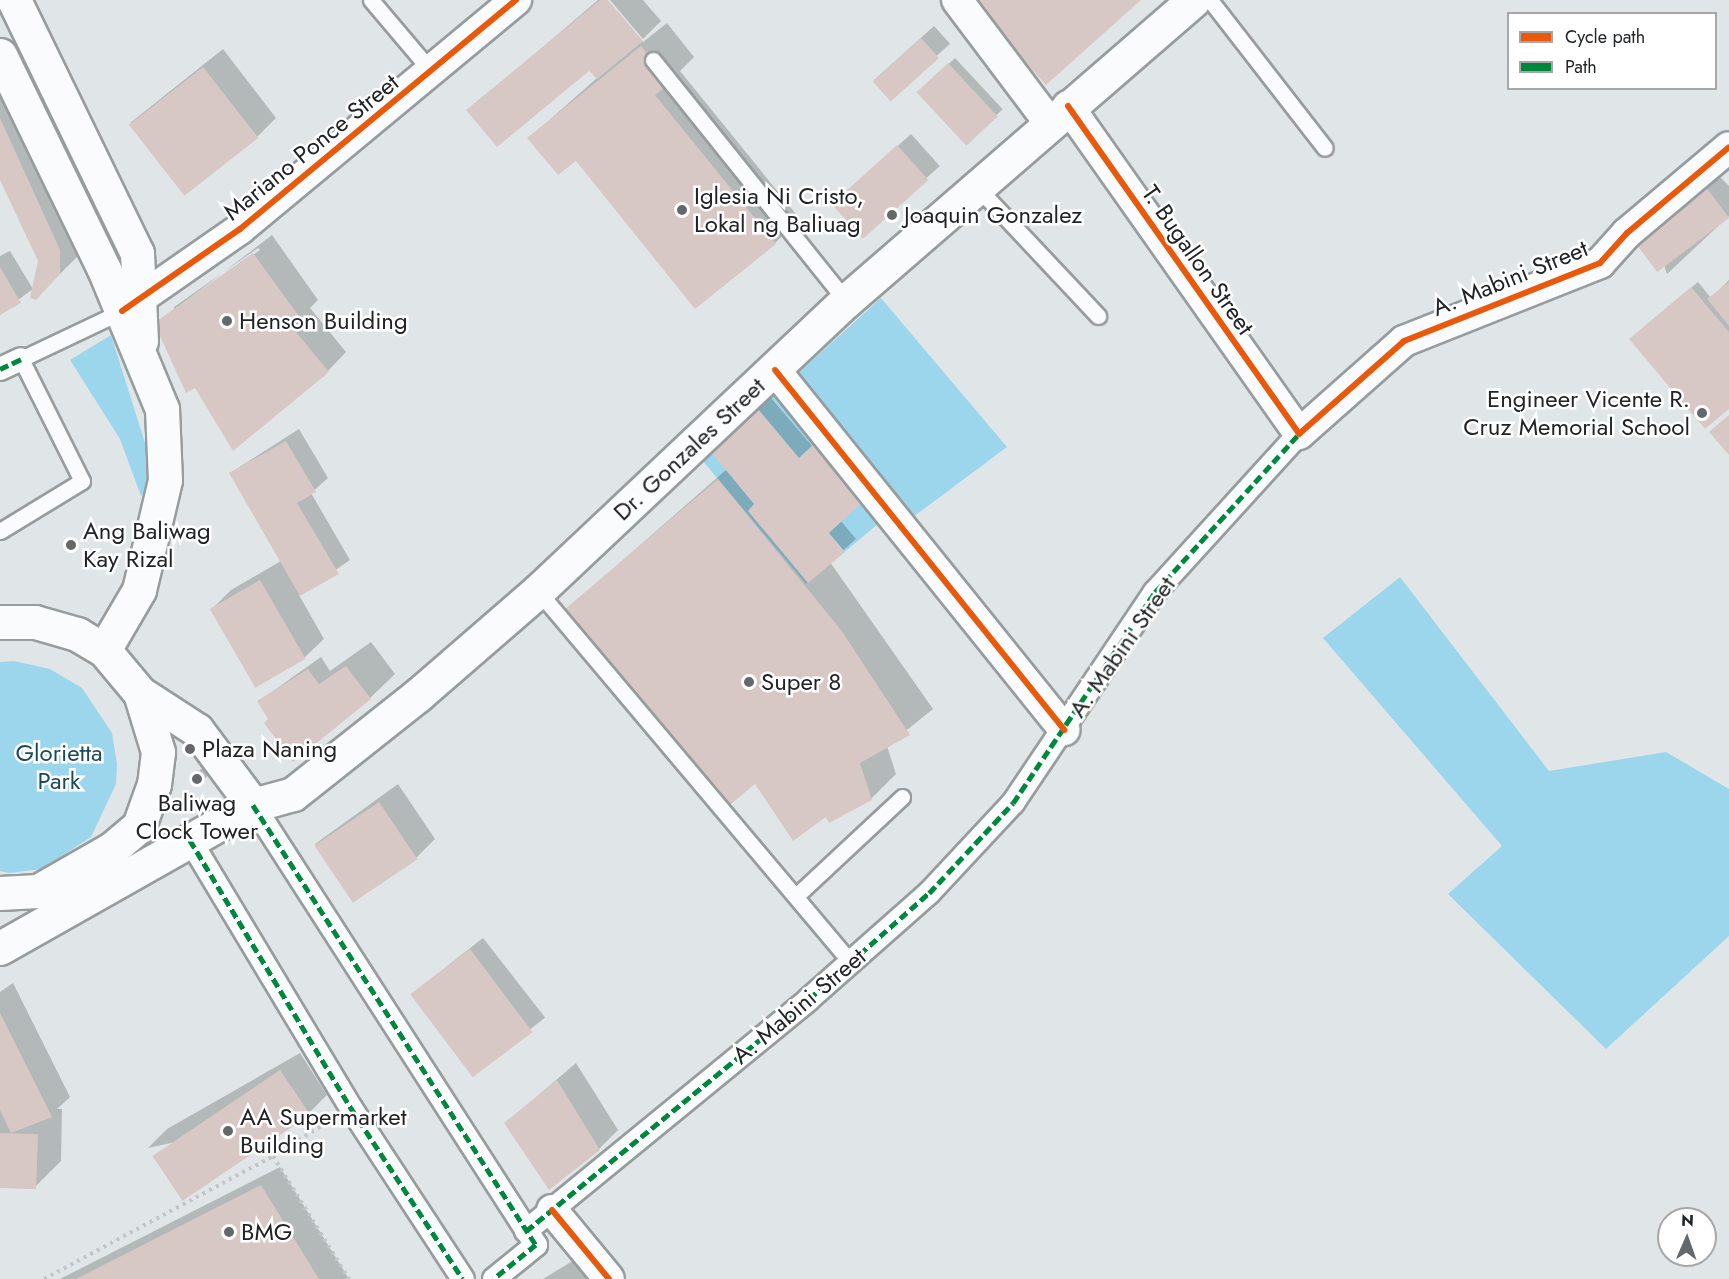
<!DOCTYPE html>
<html>
<head>
<meta charset="utf-8">
<style>
	body { margin:0 }
	#map { position:relative; width:1729px; height:1279px; overflow:hidden; background:#e0e6e8; font-family:Jost,sans-serif }
	div>[style] { position:absolute }
	.green>* { inset:0; background:#9cd6ec }
	.shadow>* { inset:0; background:#0003; transform-origin:0 0 }
	.building>* { inset:0; background:#d8c8c5; transform-origin:0 0 }
	.path>* { height:4px; margin-top:-2px; transform-origin:0; background:repeating-linear-gradient(90deg,#c4c5c7 0 3px,transparent 0 7.5px) }
	.roads { filter:drop-shadow(2px 0 #979c9d) drop-shadow(-2px 0 #979c9d) drop-shadow(0 2px #979c9d) drop-shadow(0 -2px #979c9d) }
	.service>* { height:15px; margin:-7.5px; padding:0 7.5px; transform-origin:7.5px; border-radius:7.5px; background:#fafbfc }
	.pedestrian>* { height:22px; margin:-11px; padding:0 11px; transform-origin:11px; border-radius:11px; background:#fafbfc }
	.minor>* { height:30px; margin:-15px; padding:0 15px; transform-origin:15px; border-radius:15px; background:#fafbfc }
	.primary>* { height:33px; margin:-16.5px; padding:0 16.5px; transform-origin:16.5px; border-radius:16.5px; background:#fafbfc }
	.quiet>* { height:4.5px; margin-top:-2.25px; transform-origin:0; background:repeating-linear-gradient(90deg,#00873e 0 9px,transparent 0 13.5px) }
	.cycleway>* { height:6px; margin:-3px; padding:0 3px; transform-origin:3px; border-radius:3px; background:#e8590c }
	.dots>* { width:16px; height:16px; translate:-50% -50%; box-sizing:border-box; border:3px solid #fff; border-radius:50% }
	span { translate:-50% -50%; white-space:nowrap; text-align:center; line-height:1.15; -webkit-text-stroke:5px #fff; paint-order:stroke }
	.street-label { font-size:24px; color:#212426 }
	.poi-label { font-size:24px; color:#212426 }
	.left { translate:0 -50%; text-align:left }
	.right { translate:-100% -50%; text-align:right }
	.park-label { font-size:24px; color:#1a495b }
	.legend { position:absolute; left:1507px; top:12px; width:210px; height:78px; box-sizing:border-box; background:#fff; border:2px solid #a6a7a8; margin:0; padding:8px 10px; list-style:none; font-size:18px; color:#212426 }
	.legend li { display:flex; align-items:center; gap:12px; height:30px }
	.legend b { width:30px; border:2px solid #a6a7a8 }
	.north { position:absolute; left:1657px; top:1207px; width:60px; height:60px; box-sizing:border-box; background:#fff; border:2px solid #a6a7a8; border-radius:50%; rotate:2deg; font-size:16px; font-weight:700; line-height:24px; text-align:center; color:#212426 }
	.north::after { content:''; display:block; margin:auto; width:21px; height:27px; background:#64686a; clip-path:polygon(50% 0,100% 100%,50% 72%,0 100%) }
</style>
</head>
<body>
<div id="map">
	<div class="green">
		<div style="clip-path:polygon(881px 298px,1007px 447px,913px 517px,902px 504px,806px 584px,702px 460px)"></div>
		<div style="clip-path:polygon(111px 335px,151px 462px,151px 484px,141px 496px,120px 439px,70px 360px)"></div>
		<div style="clip-path:polygon(1400px 577px,1549px 771px,1666px 752px,1729px 789px,1729px 936px,1606px 1049px,1448px 894px,1502px 846px,1323px 638px)"></div>
		<div style="clip-path:polygon(14px 661px,50px 669px,82px 688px,112px 733px,117px 764px,116px 784px,91px 837px,42px 869px,9px 873px,0 871px,0 662px)"></div>
	</div>
	<div class="shadow">
		<div style="clip-path:polygon(598px 0,606px 0,643px 42px,667px 23px,694px 57px,680px 71px,800px 219px,775px 243px,529px 138px,597px 78px,590px 69px,468px 111px)"></div>
		<div style="clip-path:polygon(610px 0,643px 0,661px 21px,643px 39px)"></div>
		<div style="left:934px;top:26px;width:24px;height:81px;rotate:48deg"></div>
		<div style="clip-path:polygon(0 44px,86px 237px,77px 257px,36px 298px,39px 261px,0 177px)"></div>
		<div style="clip-path:polygon(223px 49px,276px 118px,257px 137px,130px 123px)"></div>
		<div style="left:955px;top:58px;width:70px;height:50px;rotate:47deg"></div>
		<div style="left:911px;top:134px;width:43px;height:104px;rotate:48deg"></div>
		<div style="clip-path:polygon(1718px 175px,1729px 186px,1729px 216px,1667px 274px,1654px 235px)"></div>
		<div style="clip-path:polygon(evenodd,272px 235px,318px 300px,310px 308px,346px 352px,328px 371px,156px 324px,272px 235px,258px 248px,260px 250px,174px 311px,174px 307px,258px 248px)"></div>
		<div style="clip-path:polygon(10px 251px,33px 289px,0 313px,0 256px)"></div>
		<div style="clip-path:polygon(1729px 280px,1729px 407px,1637px 333px,1698px 282px,1711px 298px)"></div>
		<div style="clip-path:polygon(771px 398px,813px 447px,840px 520px,856px 539px,830px 562px,933px 709px,887px 746px,896px 774px,871px 799px,827px 815px,755px 782px,566px 610px,727px 469px,725px 439px)"></div>
		<div style="clip-path:polygon(299px 429px,328px 478px,311px 493px,350px 560px,299px 595px,324px 639px,305px 657px,256px 686px,212px 609px,231px 590px,281px 561px,230px 473px)"></div>
		<div style="clip-path:polygon(371px 642px,395px 674px,370px 698px,259px 701px,321px 657px,330px 671px)"></div>
		<div style="clip-path:polygon(205px 766px,210px 774px,204px 779px,191px 777px)"></div>
		<div style="clip-path:polygon(398px 784px,435px 839px,416px 858px,315px 844px)"></div>
		<div style="left:483px;top:938px;width:101px;height:90px;rotate:52deg"></div>
		<div style="clip-path:polygon(13px 983px,70px 1097px,57px 1109px,62px 1109px,61px 1161px,36px 1186px,0 1186px,0 992px)"></div>
		<div style="clip-path:polygon(300px 1053px,327px 1095px,309px 1113px,148px 1148px,167px 1129px)"></div>
		<div style="clip-path:polygon(576px 1063px,618px 1130px,599px 1149px,506px 1123px)"></div>
		<div style="clip-path:polygon(280px 1167px,349px 1279px,60px 1279px)"></div>
		<div style="clip-path:polygon(579px 1257px,592px 1279px,543px 1279px)"></div>
	</div>
	<div class="building">
		<div style="clip-path:polygon(600px 0,608px 0,643px 41px,597px 79px,589px 71px,497px 147px,466px 110px)"></div>
		<div style="clip-path:polygon(969px 0,1141px 0,1046px 85px)"></div>
		<div style="left:921px;top:38px;width:27px;height:65px;rotate:48deg"></div>
		<div style="clip-path:polygon(641px 46px,671px 83px,655px 95px,776px 244px,695px 309px,576px 161px,558px 175px,527px 138px)"></div>
		<div style="left:948px;top:63px;width:73px;height:43px;rotate:47deg"></div>
		<div style="left:203px;top:67px;width:90px;height:94px;rotate:52deg"></div>
		<div style="clip-path:polygon(0 118px,60px 250px,60px 274px,36px 300px,30px 298px,38px 261px,0 180px)"></div>
		<div style="left:897px;top:145px;width:47px;height:88px;rotate:48deg"></div>
		<div style="left:1705px;top:186px;width:40px;height:90px;rotate:53deg"></div>
		<div style="clip-path:polygon(253px 253px,301px 319px,291px 326px,329px 372px,233px 451px,195px 388px,186px 393px,154px 323px)"></div>
		<div style="clip-path:polygon(0 267px,21px 303px,0 315px)"></div>
		<div style="clip-path:polygon(1729px 282px,1729px 326px,1707px 299px)"></div>
		<div style="clip-path:polygon(1691px 287px,1729px 332px,1729px 409px,1705px 429px,1629px 339px)"></div>
		<div style="clip-path:polygon(758px 409px,799px 458px,815px 443px,866px 499px,829px 533px,845px 552px,808px 583px,748px 511px,754px 504px,711px 452px)"></div>
		<div style="clip-path:polygon(1729px 415px,1729px 455px,1709px 432px)"></div>
		<div style="clip-path:polygon(286px 441px,316px 492px,297px 503px,339px 574px,300px 596px,229px 473px)"></div>
		<div style="clip-path:polygon(718px 479px,841px 630px,910px 735px,860px 763px,872px 800px,829px 823px,826px 817px,793px 841px,755px 784px,731px 804px,715px 787px,709px 790px,564px 610px)"></div>
		<div style="left:260px;top:580px;width:91px;height:58px;rotate:60deg"></div>
		<div style="clip-path:polygon(346px 666px,371px 699px,293px 762px,264px 723px,268px 719px,257px 701px,308px 669px,319px 684px)"></div>
		<div style="clip-path:polygon(199px 770px,205px 781px,194px 786px,189px 777px)"></div>
		<div style="left:379px;top:802px;width:69px;height:78px;rotate:56deg"></div>
		<div style="left:470px;top:949px;width:104px;height:75px;rotate:53deg"></div>
		<div style="clip-path:polygon(0 1013px,52px 1117px,11px 1133px,0 1110px)"></div>
		<div style="left:280px;top:1070px;width:54px;height:154px;rotate:56deg"></div>
		<div style="clip-path:polygon(557px 1080px,600px 1150px,549px 1190px,504px 1123px)"></div>
		<div style="left:0;top:1133px;width:38px;height:55px;rotate:2deg"></div>
		<div style="clip-path:polygon(261px 1185px,319px 1279px,76px 1279px)"></div>
	</div>
	<div class="path">
		<div style="left:273px;top:1156px;width:66px;rotate:-32deg"></div>
		<div style="left:44px;top:1279px;width:260px;rotate:-28.2deg"></div>
		<div style="left:273px;top:1156px;width:145px;rotate:58.3deg"></div>
	</div>
	<div class="roads">
		<div class="service">
			<div style="left:371px;top:0;width:93px;rotate:49.8deg"></div>
			<div style="left:1210px;top:0;width:187px;rotate:52.2deg"></div>
			<div style="left:653px;top:60px;width:309px;rotate:51.3deg"></div>
			<div style="left:977px;top:187px;width:177px;rotate:46.8deg"></div>
			<div style="left:0;top:531px;width:96px;rotate:-31.4deg"></div>
			<div style="left:82px;top:481px;width:136px;rotate:-116.6deg"></div>
			<div style="left:21px;top:359px;width:112px;rotate:-25.4deg"></div>
			<div style="left:538px;top:591px;width:485px;rotate:49.9deg"></div>
			<div style="left:796px;top:896px;width:145px;rotate:-43deg"></div>
		</div>
		<div class="pedestrian">
			<div style="left:0;top:369px;width:23px;rotate:-25deg"></div>
			<div style="left:253px;top:805px;width:523px;rotate:57.25deg"></div>
			<div style="left:536px;top:1245px;width:54px;rotate:141deg"></div>
			<div style="left:190px;top:840px;width:313px;rotate:59deg"></div>
			<div style="left:351px;top:1108px;width:204px;rotate:56.8deg"></div>
			<div style="left:526px;top:1231px;width:366px;rotate:-39.3deg"></div>
			<div style="left:809px;top:999px;width:160px;rotate:-41.5deg"></div>
			<div style="left:929px;top:893px;width:123px;rotate:-47deg"></div>
			<div style="left:1013px;top:803px;width:254px;rotate:-56.1deg"></div>
			<div style="left:1155px;top:592px;width:214px;rotate:-47.7deg"></div>
		</div>
		<div class="minor">
			<div style="left:957px;top:0;width:153px;rotate:53deg"></div>
			<div style="left:1068px;top:106px;width:401px;rotate:54.8deg"></div>
			<div style="left:1299px;top:434px;width:140px;rotate:-41.5deg"></div>
			<div style="left:1404px;top:341px;width:211px;rotate:-21.7deg"></div>
			<div style="left:1600px;top:263px;width:40px;rotate:-48deg"></div>
			<div style="left:1627px;top:233px;width:133px;rotate:-40.1deg"></div>
			<div style="left:122px;top:311px;width:144px;rotate:-34.8deg"></div>
			<div style="left:240px;top:229px;width:359px;rotate:-39.7deg"></div>
			<div style="left:775px;top:370px;width:462px;rotate:51.2deg"></div>
			<div style="left:552px;top:1210px;width:89px;rotate:50.4deg"></div>
		</div>
		<div class="primary">
			<div style="left:14px;top:0;width:281px;rotate:64.1deg"></div>
			<div style="left:137px;top:253px;width:88px;rotate:87.4deg"></div>
			<div style="left:0;top:55px;width:238px;rotate:64.1deg"></div>
			<div style="left:104px;top:269px;width:152px;rotate:67.5deg"></div>
			<div style="left:162px;top:409px;width:71px;rotate:87.6deg"></div>
			<div style="left:165px;top:480px;width:113px;rotate:103.3deg"></div>
			<div style="left:139px;top:590px;width:69px;rotate:120.3deg"></div>
			<div style="left:0;top:622px;width:35px"></div>
			<div style="left:35px;top:622px;width:44px;rotate:15.9deg"></div>
			<div style="left:77px;top:634px;width:31px;rotate:31deg"></div>
			<div style="left:104px;top:650px;width:56px;rotate:50.1deg"></div>
			<div style="left:140px;top:693px;width:62px;rotate:73deg"></div>
			<div style="left:158px;top:752px;width:32px;rotate:97deg"></div>
			<div style="left:154px;top:784px;width:45px;rotate:109.7deg"></div>
			<div style="left:139px;top:826px;width:34px;rotate:140deg"></div>
			<div style="left:113px;top:848px;width:86px;rotate:150.2deg"></div>
			<div style="left:38px;top:891px;width:38px;rotate:177deg"></div>
			<div style="left:140px;top:693px;width:68px;rotate:33deg"></div>
			<div style="left:197px;top:730px;width:94px;rotate:53.3deg"></div>
			<div style="left:0;top:948px;width:291px;rotate:-29.5deg"></div>
			<div style="left:253px;top:805px;width:41px;rotate:-15.4deg"></div>
			<div style="left:293px;top:794px;width:159px;rotate:-38.4deg"></div>
			<div style="left:418px;top:695px;width:159px;rotate:-40.9deg"></div>
			<div style="left:538px;top:591px;width:423px;rotate:-43.3deg"></div>
			<div style="left:846px;top:301px;width:459px;rotate:-40.9deg"></div>
		</div>
	</div>
	<div class="quiet">
		<div style="left:0;top:369px;width:23px;rotate:-25deg"></div>
		<div style="left:253px;top:805px;width:523px;rotate:57.25deg"></div>
		<div style="left:536px;top:1245px;width:54px;rotate:141deg"></div>
		<div style="left:190px;top:840px;width:313px;rotate:59deg"></div>
		<div style="left:351px;top:1108px;width:204px;rotate:56.8deg"></div>
		<div style="left:526px;top:1231px;width:366px;rotate:-39.3deg"></div>
		<div style="left:809px;top:999px;width:160px;rotate:-41.5deg"></div>
		<div style="left:929px;top:893px;width:123px;rotate:-47deg"></div>
		<div style="left:1013px;top:803px;width:254px;rotate:-56.1deg"></div>
		<div style="left:1155px;top:592px;width:214px;rotate:-47.7deg"></div>
	</div>
	<div class="cycleway">
		<div style="left:1068px;top:106px;width:401px;rotate:54.8deg"></div>
		<div style="left:1299px;top:434px;width:140px;rotate:-41.5deg"></div>
		<div style="left:1404px;top:341px;width:211px;rotate:-21.7deg"></div>
		<div style="left:1600px;top:263px;width:40px;rotate:-48deg"></div>
		<div style="left:1627px;top:233px;width:133px;rotate:-40.1deg"></div>
		<div style="left:122px;top:311px;width:144px;rotate:-34.8deg"></div>
		<div style="left:240px;top:229px;width:359px;rotate:-39.7deg"></div>
		<div style="left:775px;top:370px;width:462px;rotate:51.2deg"></div>
		<div style="left:552px;top:1210px;width:89px;rotate:50.4deg"></div>
	</div>
	<div class="dots">
		<div style="left:682px;top:210px;background:#64686a"></div>
		<div style="left:892px;top:215px;background:#64686a"></div>
		<div style="left:227px;top:321px;background:#64686a"></div>
		<div style="left:1702px;top:413px;background:#64686a"></div>
		<div style="left:71px;top:545px;background:#64686a"></div>
		<div style="left:749px;top:682px;background:#64686a"></div>
		<div style="left:190px;top:749px;background:#64686a"></div>
		<div style="left:197px;top:779px;background:#64686a"></div>
		<div style="left:228px;top:1131px;background:#64686a"></div>
		<div style="left:229px;top:1232px;background:#64686a"></div>
	</div>
	<div class="street-label">
		<span style="left:311px;top:147px;rotate:-39deg">Mariano Ponce Street</span>
		<span style="left:1198px;top:260px;rotate:55deg">T. Bugallon Street</span>
		<span style="left:1510px;top:278px;rotate:-22deg">A. Mabini Street</span>
		<span style="left:689px;top:449px;rotate:-43deg">Dr. Gonzales Street</span>
		<span style="left:1122px;top:647px;rotate:-55deg">A. Mabini Street</span>
		<span style="left:799px;top:1006px;rotate:-40deg">A. Mabini Street</span>
	</div>
	<div class="poi-label">
		<span class="left" style="left:694px;top:210px">Iglesia Ni Cristo,<br>Lokal ng Baliuag</span>
		<span class="left" style="left:904px;top:215px">Joaquin Gonzalez</span>
		<span class="left" style="left:239px;top:321px">Henson Building</span>
		<span class="right" style="left:1690px;top:413px">Engineer Vicente R.<br>Cruz Memorial School</span>
		<span class="left" style="left:83px;top:545px">Ang Baliwag<br>Kay Rizal</span>
		<span class="left" style="left:761px;top:682px">Super 8</span>
		<span class="left" style="left:202px;top:749px">Plaza Naning</span>
		<span style="left:197px;top:817px">Baliwag<br>Clock Tower</span>
		<span class="left" style="left:240px;top:1131px">AA Supermarket<br>Building</span>
		<span class="left" style="left:241px;top:1232px">BMG</span>
	</div>
	<div class="park-label">
		<span style="left:59px;top:767px">Glorietta<br>Park</span>
	</div>
	<ul class="legend">
	<li><b style="height:8px;background:#e8590c"></b>Cycle path</li>
	<li><b style="height:8px;background:#00873e"></b>Path</li>
	</ul>
	<div class="north">N</div>
</div>
</body>
</html>
